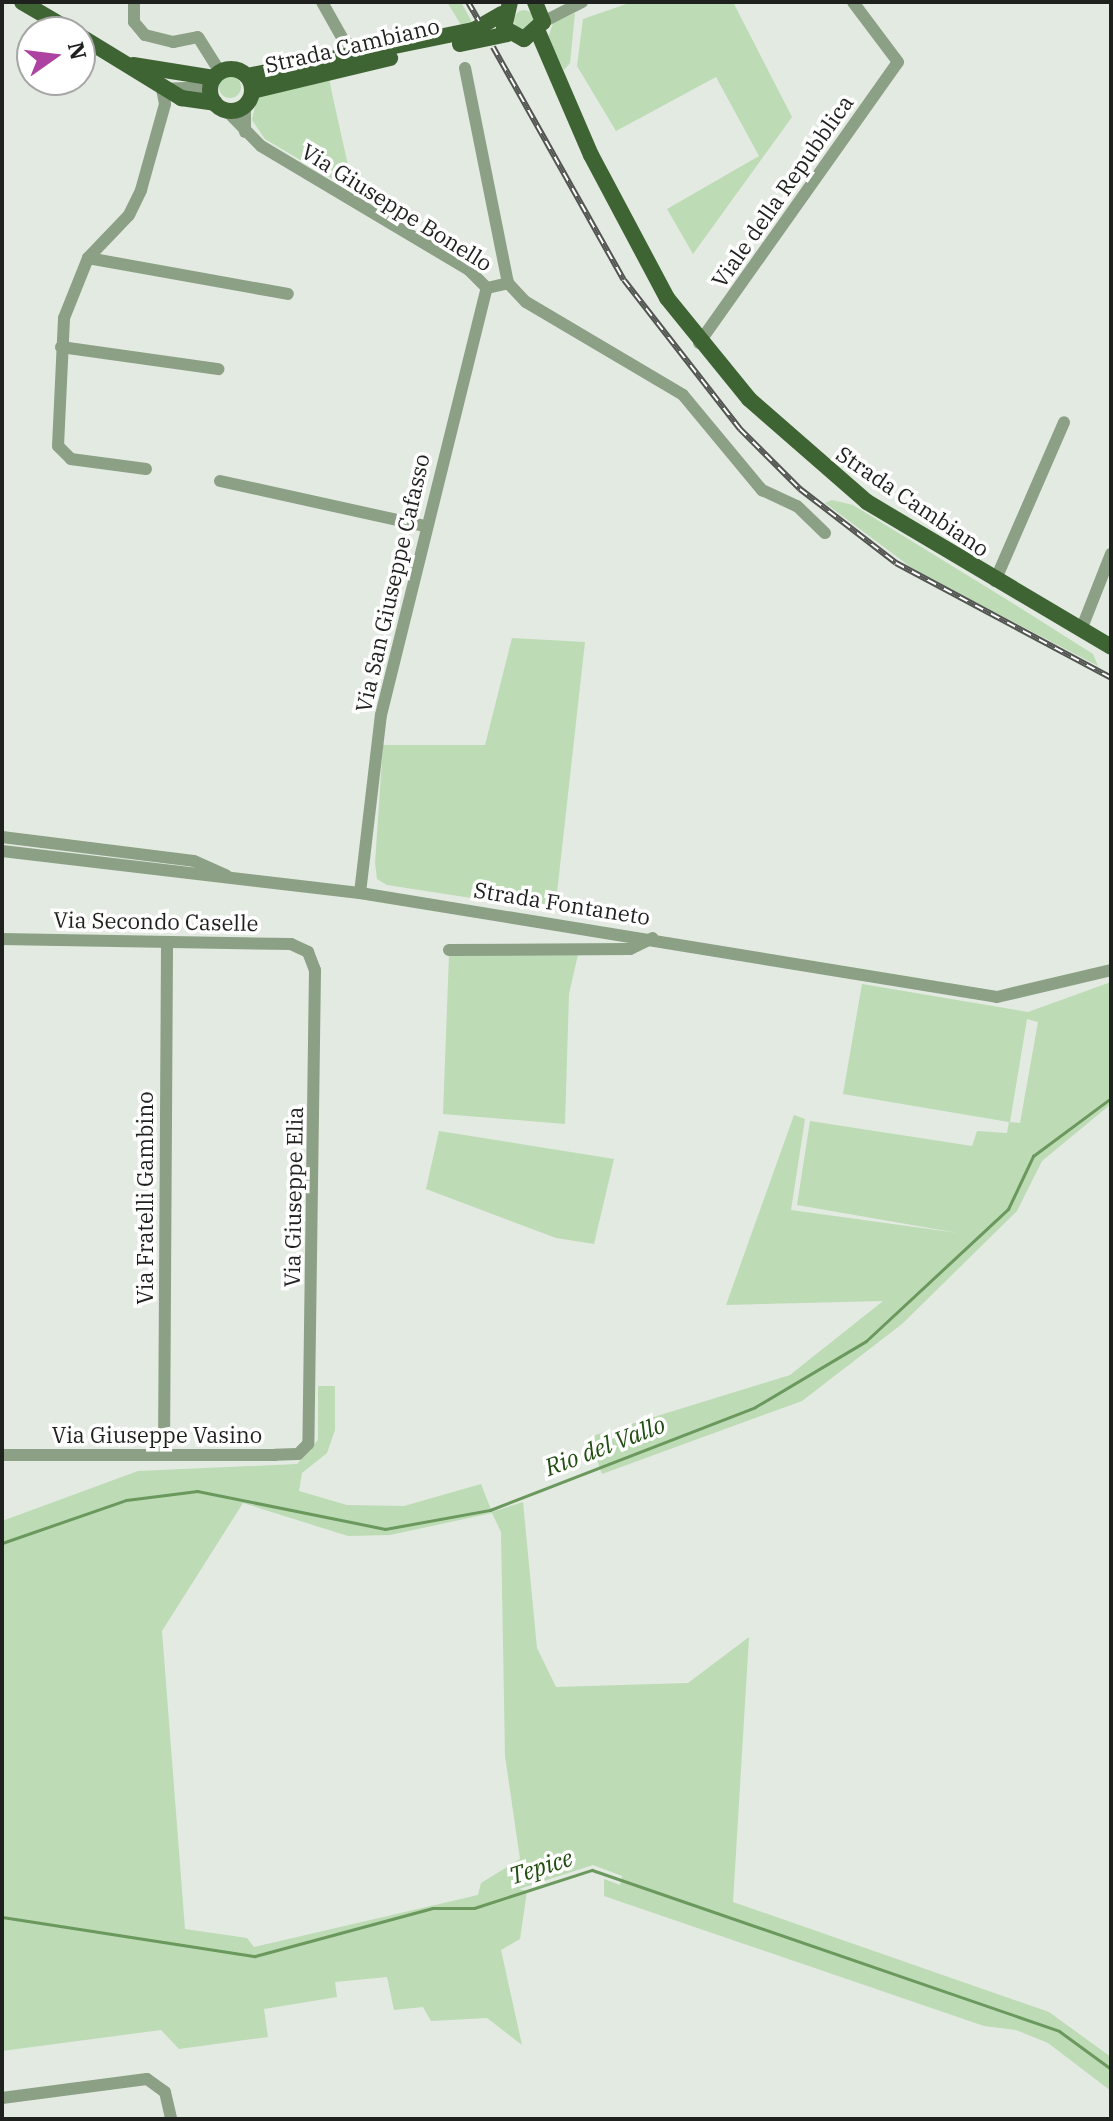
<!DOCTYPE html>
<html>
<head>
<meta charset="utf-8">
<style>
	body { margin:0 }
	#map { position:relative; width:1113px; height:2121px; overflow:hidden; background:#e3eae1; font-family:"IBM Plex Serif",serif }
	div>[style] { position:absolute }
	.green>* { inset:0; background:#bddbb5 }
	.round { border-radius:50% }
	.stream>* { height:3px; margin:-1.5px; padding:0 1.5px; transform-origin:1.5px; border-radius:1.5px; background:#6a985d }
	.minor>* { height:12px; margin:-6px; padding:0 6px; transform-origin:6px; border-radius:6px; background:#8ba085 }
	.major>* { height:16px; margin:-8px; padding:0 8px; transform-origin:8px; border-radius:8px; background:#3f6434 }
	.major>.ring { margin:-8px; padding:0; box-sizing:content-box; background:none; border:16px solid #3f6434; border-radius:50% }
	.rail>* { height:6px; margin-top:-3px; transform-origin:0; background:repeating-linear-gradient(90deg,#fff 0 9px,#515450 0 18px); box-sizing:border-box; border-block:2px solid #515450 }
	span { translate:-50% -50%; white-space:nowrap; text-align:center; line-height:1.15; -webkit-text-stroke:7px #fff; paint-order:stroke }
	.street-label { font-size:22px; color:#1f211e }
	.water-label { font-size:24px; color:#214e10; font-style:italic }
	.frame { position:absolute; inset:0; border:4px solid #1f211e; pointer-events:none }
	.north { position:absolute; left:16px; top:16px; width:80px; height:80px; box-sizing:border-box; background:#fff; border:2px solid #a5a6a5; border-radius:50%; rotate:76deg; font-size:22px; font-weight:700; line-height:32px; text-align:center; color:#1f211e }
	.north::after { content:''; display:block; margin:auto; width:28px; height:36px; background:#ae42a2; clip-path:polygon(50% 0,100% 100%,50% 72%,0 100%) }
</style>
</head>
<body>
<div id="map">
	<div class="green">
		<div style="clip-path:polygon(447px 2px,461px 2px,474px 26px,461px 25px)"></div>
		<div style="clip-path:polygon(632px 2px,733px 2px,792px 117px,693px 254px,667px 209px,759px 156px,716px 77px,616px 131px,577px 66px,583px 19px)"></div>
		<div class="round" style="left:514px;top:10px;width:20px;height:20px"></div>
		<div style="clip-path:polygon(575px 13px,570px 63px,564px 70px,548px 38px,553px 23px)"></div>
		<div class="round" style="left:219px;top:76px;width:22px;height:22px"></div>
		<div style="clip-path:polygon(329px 78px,333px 98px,354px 192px,265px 139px,252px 120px,257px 97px)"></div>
		<div style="clip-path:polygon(832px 500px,853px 505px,1014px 604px,1093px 654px,1098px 666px,916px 571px,825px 503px)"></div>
		<div style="clip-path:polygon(512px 638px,585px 642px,555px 911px,387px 885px,377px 879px,375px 863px,383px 745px,485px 745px)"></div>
		<div style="clip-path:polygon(579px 950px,569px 994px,565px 1124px,443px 1114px,449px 955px)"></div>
		<div style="clip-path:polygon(evenodd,1111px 982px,1111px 1104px,1042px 1161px,1017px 1211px,902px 1324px,802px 1401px,602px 1474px,589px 1437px,790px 1375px,883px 1301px,726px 1305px,794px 1115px,805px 1119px,791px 1210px,958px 1233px,797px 1205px,810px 1121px,972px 1146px,977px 1131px,1007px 1133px,1009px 1122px,843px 1094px,862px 984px,1028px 1012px,1111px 982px,1027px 1019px,1038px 1022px,1020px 1123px,1010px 1122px,1027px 1019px)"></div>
		<div style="clip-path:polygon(439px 1131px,614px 1159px,594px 1244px,556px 1238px,426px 1189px)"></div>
		<div style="clip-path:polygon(evenodd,318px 1386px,335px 1386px,335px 1430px,327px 1453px,302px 1473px,299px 1491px,347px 1505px,404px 1506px,481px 1484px,492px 1512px,523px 1502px,537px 1648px,556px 1687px,688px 1683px,749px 1637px,733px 1902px,1049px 2012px,1111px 2057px,1111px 2091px,1048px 2043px,1016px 2030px,984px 2026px,604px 1896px,604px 1879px,620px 1885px,622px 1876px,593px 1865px,519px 1889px,527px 1891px,520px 1939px,501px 1950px,522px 2045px,487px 2018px,431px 2021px,423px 2007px,394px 2010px,387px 1977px,335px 1982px,337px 1997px,264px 2009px,268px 2037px,179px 2049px,161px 2030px,2px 2051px,2px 1521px,138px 1471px,297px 1464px,318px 1440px,318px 1386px,243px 1503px,348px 1536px,390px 1535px,492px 1513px,501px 1532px,505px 1756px,520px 1859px,481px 1883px,478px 1895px,254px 1947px,247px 1938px,185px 1929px,162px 1631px,243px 1503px)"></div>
	</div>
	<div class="stream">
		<div style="left:2px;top:1543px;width:131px;rotate:-19.1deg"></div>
		<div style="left:126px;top:1500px;width:72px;rotate:-7.2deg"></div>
		<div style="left:197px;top:1491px;width:192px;rotate:11.4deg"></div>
		<div style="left:385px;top:1529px;width:107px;rotate:-10.3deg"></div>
		<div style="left:490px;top:1510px;width:284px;rotate:-21.2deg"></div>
		<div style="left:755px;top:1407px;width:129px;rotate:-30.7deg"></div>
		<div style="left:866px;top:1341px;width:194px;rotate:-42.9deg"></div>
		<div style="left:1008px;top:1209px;width:59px;rotate:-64.7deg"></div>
		<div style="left:1033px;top:1156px;width:97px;rotate:-36.6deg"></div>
		<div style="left:2px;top:1917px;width:256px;rotate:8.8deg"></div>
		<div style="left:255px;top:1956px;width:184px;rotate:-15.1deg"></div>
		<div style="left:433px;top:1908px;width:41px"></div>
		<div style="left:474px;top:1908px;width:124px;rotate:-17.9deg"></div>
		<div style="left:592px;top:1870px;width:494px;rotate:19deg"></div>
		<div style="left:1059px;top:2031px;width:64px;rotate:36.2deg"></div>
	</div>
	<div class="minor">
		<div style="left:134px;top:2px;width:20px;rotate:90deg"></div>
		<div style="left:134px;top:22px;width:17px;rotate:50deg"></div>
		<div style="left:145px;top:35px;width:29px;rotate:14deg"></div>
		<div style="left:173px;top:42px;width:25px;rotate:-11deg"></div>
		<div style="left:198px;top:37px;width:41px;rotate:57.8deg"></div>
		<div style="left:322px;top:2px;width:45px;rotate:60.6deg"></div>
		<div style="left:344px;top:41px;width:21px;rotate:31deg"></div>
		<div style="left:543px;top:22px;width:44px;rotate:-27.1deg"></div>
		<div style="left:465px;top:68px;width:219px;rotate:78.7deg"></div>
		<div style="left:245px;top:105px;width:27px;rotate:90deg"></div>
		<div style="left:226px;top:110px;width:50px;rotate:45.8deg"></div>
		<div style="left:261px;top:146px;width:242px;rotate:30.8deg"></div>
		<div style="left:469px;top:270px;width:25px;rotate:45deg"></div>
		<div style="left:88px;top:258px;width:203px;rotate:10.2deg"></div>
		<div style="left:487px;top:288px;width:22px;rotate:-13deg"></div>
		<div style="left:508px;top:283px;width:26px;rotate:47deg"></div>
		<div style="left:526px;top:302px;width:182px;rotate:30.6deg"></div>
		<div style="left:683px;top:395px;width:124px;rotate:50.3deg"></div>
		<div style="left:762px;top:490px;width:38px;rotate:25deg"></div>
		<div style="left:797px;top:506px;width:39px;rotate:44deg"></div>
		<div style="left:699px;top:343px;width:344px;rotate:-54.7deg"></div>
		<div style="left:898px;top:62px;width:75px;rotate:-126.9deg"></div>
		<div style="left:61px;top:347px;width:159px;rotate:8deg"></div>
		<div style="left:146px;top:469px;width:76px;rotate:-172.4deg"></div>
		<div style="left:71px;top:459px;width:18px;rotate:-135deg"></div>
		<div style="left:58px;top:446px;width:128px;rotate:-87.3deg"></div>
		<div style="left:64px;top:318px;width:65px;rotate:-68.2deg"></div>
		<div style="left:88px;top:258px;width:59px;rotate:-46.4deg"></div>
		<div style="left:129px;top:215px;width:28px;rotate:-64deg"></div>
		<div style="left:141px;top:190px;width:89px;rotate:-74.4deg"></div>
		<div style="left:165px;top:104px;width:15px;rotate:-101deg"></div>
		<div style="left:162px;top:89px;width:48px;rotate:-2.4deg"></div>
		<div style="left:220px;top:481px;width:209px;rotate:12.4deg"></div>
		<div style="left:995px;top:581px;width:173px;rotate:-66.5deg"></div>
		<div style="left:1081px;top:630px;width:82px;rotate:-68.5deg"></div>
		<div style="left:2px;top:837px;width:193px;rotate:7.1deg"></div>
		<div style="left:194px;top:861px;width:35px;rotate:24deg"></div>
		<div style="left:2px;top:851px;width:360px;rotate:6.7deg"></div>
		<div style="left:360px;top:893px;width:645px;rotate:9.27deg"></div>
		<div style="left:997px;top:997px;width:117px;rotate:-13.3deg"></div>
		<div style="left:360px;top:893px;width:179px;rotate:-83.3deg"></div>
		<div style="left:381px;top:715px;width:440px;rotate:-76.1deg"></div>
		<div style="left:2px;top:939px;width:289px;rotate:1deg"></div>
		<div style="left:291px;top:944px;width:19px;rotate:25deg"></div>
		<div style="left:308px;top:952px;width:19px;rotate:69deg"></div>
		<div style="left:315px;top:970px;width:474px;rotate:90.8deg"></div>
		<div style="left:308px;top:1444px;width:14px;rotate:135deg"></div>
		<div style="left:298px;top:1454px;width:23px;rotate:178deg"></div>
		<div style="left:275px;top:1455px;width:273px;rotate:180deg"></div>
		<div style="left:449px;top:950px;width:181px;rotate:-0.3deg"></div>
		<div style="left:630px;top:949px;width:25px;rotate:-26deg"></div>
		<div style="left:164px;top:1454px;width:512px;rotate:-89.66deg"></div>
		<div style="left:2px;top:2098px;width:146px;rotate:-7.5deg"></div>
		<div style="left:147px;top:2079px;width:22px;rotate:36deg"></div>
		<div style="left:165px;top:2092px;width:28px;rotate:77deg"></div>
	</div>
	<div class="major">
		<div style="left:22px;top:2px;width:59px;rotate:30.5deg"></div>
		<div style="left:510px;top:2px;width:27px;rotate:103deg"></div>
		<div style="left:504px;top:28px;width:23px;rotate:29deg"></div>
		<div style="left:524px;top:39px;width:25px;rotate:-42deg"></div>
		<div style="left:543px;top:22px;width:22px;rotate:-112deg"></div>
		<div style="left:538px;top:32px;width:134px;rotate:66.7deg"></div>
		<div style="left:591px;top:155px;width:162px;rotate:62deg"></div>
		<div style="left:667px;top:298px;width:130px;rotate:50.9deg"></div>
		<div style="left:749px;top:399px;width:157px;rotate:41.1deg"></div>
		<div style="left:867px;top:502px;width:284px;rotate:30.7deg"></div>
		<div style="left:80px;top:36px;width:119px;rotate:31.5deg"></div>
		<div style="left:181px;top:98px;width:34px;rotate:8deg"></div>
		<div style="left:460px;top:44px;width:49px;rotate:-11.8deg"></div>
		<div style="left:133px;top:65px;width:82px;rotate:9.1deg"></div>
		<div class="ring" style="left:210px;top:69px;width:26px;height:26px"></div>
		<div style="left:247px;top:76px;width:232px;rotate:-11.5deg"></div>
		<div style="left:474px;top:30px;width:32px;rotate:-30deg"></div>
		<div style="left:252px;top:91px;width:142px;rotate:-13.4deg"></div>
	</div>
	<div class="rail">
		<div style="left:468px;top:2px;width:22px;rotate:60deg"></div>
		<div style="left:493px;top:47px;width:267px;rotate:60.7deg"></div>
		<div style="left:624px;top:280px;width:189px;rotate:52.1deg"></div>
		<div style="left:740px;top:429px;width:85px;rotate:45deg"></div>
		<div style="left:800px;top:489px;width:121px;rotate:37.6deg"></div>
		<div style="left:896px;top:563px;width:244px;rotate:28.1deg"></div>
	</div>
	<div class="street-label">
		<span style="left:352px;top:45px;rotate:-13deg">Strada Cambiano</span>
		<span style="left:782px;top:191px;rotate:-55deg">Viale della Repubblica</span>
		<span style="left:397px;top:207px;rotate:32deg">Via Giuseppe Bonello</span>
		<span style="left:913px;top:501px;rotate:34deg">Strada Cambiano</span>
		<span style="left:392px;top:583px;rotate:-77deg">Via San Giuseppe Cafasso</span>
		<span style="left:562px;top:903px;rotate:9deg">Strada Fontaneto</span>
		<span style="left:156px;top:921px;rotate:1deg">Via Secondo Caselle</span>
		<span style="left:293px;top:1197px;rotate:-89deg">Via Giuseppe Elia</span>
		<span style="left:145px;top:1198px;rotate:-90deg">Via Fratelli Gambino</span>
		<span style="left:157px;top:1435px">Via Giuseppe Vasino</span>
	</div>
	<div class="water-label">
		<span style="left:605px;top:1446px;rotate:-21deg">Rio del Vallo</span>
		<span style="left:541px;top:1867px;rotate:-18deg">Tepice</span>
	</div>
	<div class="frame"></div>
	<div class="north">N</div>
</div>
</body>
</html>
